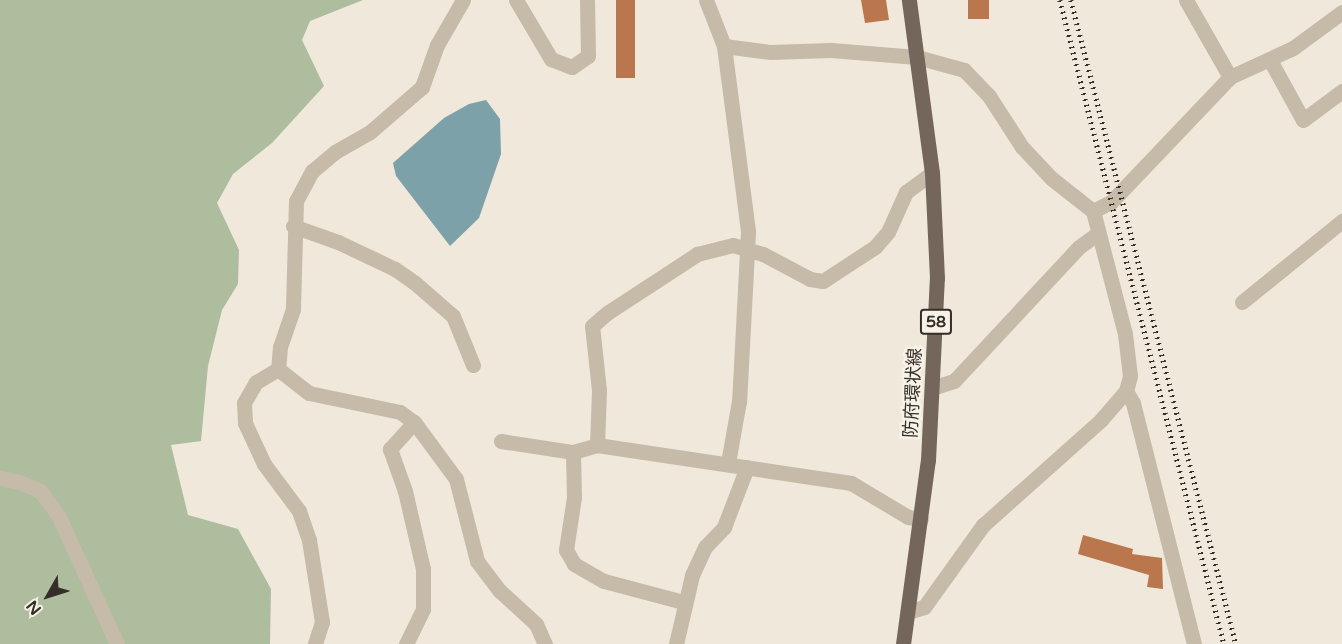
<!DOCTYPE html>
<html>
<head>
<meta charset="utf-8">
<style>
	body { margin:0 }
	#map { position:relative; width:1342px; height:644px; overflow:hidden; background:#efe8db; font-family:"Varela Round","Noto Sans JP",sans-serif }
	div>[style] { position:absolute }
	.green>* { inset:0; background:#aebd9d }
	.water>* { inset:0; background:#7da1a9 }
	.building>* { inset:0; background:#ba774e; transform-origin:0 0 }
	.street>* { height:15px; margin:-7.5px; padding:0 7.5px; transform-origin:7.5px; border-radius:7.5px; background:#c6baa9 }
	.primary>* { height:15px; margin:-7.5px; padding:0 7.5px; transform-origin:7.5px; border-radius:7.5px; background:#74665a }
	.rail>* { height:4.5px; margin-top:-2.25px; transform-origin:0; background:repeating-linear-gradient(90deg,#342d28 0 1.5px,transparent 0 6px) }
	span { translate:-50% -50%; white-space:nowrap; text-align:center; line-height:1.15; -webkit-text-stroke:5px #f7f2e7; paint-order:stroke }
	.shield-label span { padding:2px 4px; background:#f7f2e7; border:2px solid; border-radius:4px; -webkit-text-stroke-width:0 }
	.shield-label { font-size:16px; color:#342d28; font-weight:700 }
	.street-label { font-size:18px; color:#342d28 }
	.north { position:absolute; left:18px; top:566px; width:60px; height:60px; -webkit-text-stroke:4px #f7f2e7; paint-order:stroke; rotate:231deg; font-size:16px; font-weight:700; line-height:24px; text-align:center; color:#342d28 }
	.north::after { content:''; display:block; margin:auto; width:21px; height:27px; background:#342d28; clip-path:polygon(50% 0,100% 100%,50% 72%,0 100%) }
</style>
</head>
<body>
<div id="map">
	<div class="green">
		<div style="clip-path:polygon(0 0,363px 0,310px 21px,302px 40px,324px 86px,272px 143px,233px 174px,217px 203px,239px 250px,238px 284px,222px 310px,208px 366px,201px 441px,171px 445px,188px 515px,238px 529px,271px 589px,270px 644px,0 644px)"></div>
	</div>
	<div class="water">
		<div style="clip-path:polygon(486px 100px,500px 119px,501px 154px,479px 218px,450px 246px,396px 176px,393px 163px,444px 118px,469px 104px)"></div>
	</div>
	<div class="building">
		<div style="left:616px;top:0;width:19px;height:78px"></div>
		<div style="clip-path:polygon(861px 0,886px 0,889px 20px,865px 23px)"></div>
		<div style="left:968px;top:0;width:21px;height:19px"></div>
		<div style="clip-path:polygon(1083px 535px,1133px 549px,1132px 554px,1162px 558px,1163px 589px,1147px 587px,1149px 575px,1078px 554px)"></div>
	</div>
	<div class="street">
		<div style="left:463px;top:0;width:52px;rotate:120deg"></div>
		<div style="left:437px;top:45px;width:45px;rotate:109.7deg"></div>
		<div style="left:422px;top:87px;width:69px;rotate:139.1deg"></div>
		<div style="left:370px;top:132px;width:40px;rotate:150.3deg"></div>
		<div style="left:335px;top:152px;width:30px;rotate:140deg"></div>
		<div style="left:312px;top:171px;width:34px;rotate:118deg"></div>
		<div style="left:296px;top:201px;width:108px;rotate:91.6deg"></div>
		<div style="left:293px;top:309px;width:40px;rotate:108.9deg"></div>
		<div style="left:280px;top:347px;width:22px;rotate:95deg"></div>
		<div style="left:278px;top:369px;width:39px;rotate:38deg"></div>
		<div style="left:309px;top:393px;width:93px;rotate:11.8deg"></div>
		<div style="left:400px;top:412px;width:17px;rotate:36deg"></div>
		<div style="left:414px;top:422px;width:71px;rotate:53.6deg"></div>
		<div style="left:456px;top:479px;width:85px;rotate:75.6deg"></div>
		<div style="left:477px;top:561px;width:38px;rotate:53deg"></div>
		<div style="left:500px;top:591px;width:49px;rotate:42.5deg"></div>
		<div style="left:536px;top:624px;width:22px;rotate:66deg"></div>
		<div style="left:516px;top:0;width:69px;rotate:59.3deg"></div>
		<div style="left:551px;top:59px;width:22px;rotate:21deg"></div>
		<div style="left:572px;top:67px;width:19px;rotate:-35deg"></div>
		<div style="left:588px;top:56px;width:56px;rotate:-91deg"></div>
		<div style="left:706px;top:0;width:49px;rotate:68.6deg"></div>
		<div style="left:724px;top:46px;width:188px;rotate:82.6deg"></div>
		<div style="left:748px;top:232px;width:169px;rotate:93deg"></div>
		<div style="left:739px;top:401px;width:63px;rotate:100.1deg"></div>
		<div style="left:1186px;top:0;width:89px;rotate:60.3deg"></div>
		<div style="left:724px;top:46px;width:46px;rotate:7.4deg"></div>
		<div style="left:770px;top:52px;width:61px;rotate:-1.9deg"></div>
		<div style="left:831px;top:50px;width:86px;rotate:4.7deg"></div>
		<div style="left:917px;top:57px;width:49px;rotate:15.5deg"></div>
		<div style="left:964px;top:70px;width:36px;rotate:46deg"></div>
		<div style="left:989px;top:96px;width:61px;rotate:57.1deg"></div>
		<div style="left:1022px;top:147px;width:42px;rotate:46.9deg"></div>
		<div style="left:1051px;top:178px;width:53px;rotate:38.2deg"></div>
		<div style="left:1093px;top:211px;width:127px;rotate:75.4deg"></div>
		<div style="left:1125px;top:334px;width:42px;rotate:83.2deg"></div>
		<div style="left:1130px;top:376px;width:16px;rotate:105deg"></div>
		<div style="left:1126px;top:391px;width:38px;rotate:131deg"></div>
		<div style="left:1101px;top:420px;width:158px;rotate:138.3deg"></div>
		<div style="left:983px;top:525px;width:101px;rotate:125.7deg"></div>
		<div style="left:924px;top:607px;width:17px;rotate:163deg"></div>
		<div style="left:1270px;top:60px;width:68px;rotate:61.2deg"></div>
		<div style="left:1303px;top:120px;width:49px;rotate:-36.6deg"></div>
		<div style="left:1093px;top:211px;width:20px;rotate:-27deg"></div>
		<div style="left:1111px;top:202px;width:173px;rotate:-46.4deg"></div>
		<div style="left:1230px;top:77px;width:69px;rotate:-24.7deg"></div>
		<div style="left:1293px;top:48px;width:61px;rotate:-36.3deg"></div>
		<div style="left:293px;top:226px;width:48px;rotate:19.6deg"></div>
		<div style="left:338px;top:242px;width:63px;rotate:25.3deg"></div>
		<div style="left:395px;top:269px;width:24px;rotate:35deg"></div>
		<div style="left:415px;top:283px;width:50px;rotate:41deg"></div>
		<div style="left:453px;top:316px;width:53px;rotate:67.8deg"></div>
		<div style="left:1242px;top:302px;width:129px;rotate:-39deg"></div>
		<div style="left:278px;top:369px;width:26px;rotate:149deg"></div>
		<div style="left:256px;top:382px;width:24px;rotate:120deg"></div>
		<div style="left:244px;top:403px;width:20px;rotate:87deg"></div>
		<div style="left:245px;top:423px;width:45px;rotate:65.1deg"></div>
		<div style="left:264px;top:464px;width:59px;rotate:53.3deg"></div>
		<div style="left:299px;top:511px;width:31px;rotate:71deg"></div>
		<div style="left:309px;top:540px;width:83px;rotate:81deg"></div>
		<div style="left:322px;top:622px;width:23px;rotate:108deg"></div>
		<div style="left:935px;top:387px;width:20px;rotate:-18deg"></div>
		<div style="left:954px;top:381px;width:183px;rotate:-47deg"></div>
		<div style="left:1079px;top:247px;width:24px;rotate:-36deg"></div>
		<div style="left:1126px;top:391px;width:14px;rotate:60deg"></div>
		<div style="left:1133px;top:403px;width:249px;rotate:75.8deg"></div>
		<div style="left:501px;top:441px;width:73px;rotate:8.7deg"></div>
		<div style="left:573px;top:452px;width:25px;rotate:-16deg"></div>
		<div style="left:597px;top:445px;width:257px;rotate:8.5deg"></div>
		<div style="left:851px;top:483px;width:66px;rotate:30.8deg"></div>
		<div style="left:908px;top:517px;width:13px;rotate:9deg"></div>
		<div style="left:597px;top:445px;width:55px;rotate:-87.9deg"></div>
		<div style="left:599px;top:390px;width:64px;rotate:-96.2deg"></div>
		<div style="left:592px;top:326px;width:20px;rotate:-41deg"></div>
		<div style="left:607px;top:313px;width:108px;rotate:-33.2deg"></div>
		<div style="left:697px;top:254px;width:37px;rotate:-14deg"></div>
		<div style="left:733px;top:245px;width:31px;rotate:17deg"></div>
		<div style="left:763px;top:254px;width:53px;rotate:28deg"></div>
		<div style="left:810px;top:279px;width:13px;rotate:9deg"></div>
		<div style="left:823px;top:281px;width:62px;rotate:-33.2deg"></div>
		<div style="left:875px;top:247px;width:20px;rotate:-49deg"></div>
		<div style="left:888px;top:232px;width:44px;rotate:-65.8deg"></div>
		<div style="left:906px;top:192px;width:32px;rotate:-36deg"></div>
		<div style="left:573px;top:452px;width:45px;rotate:88.7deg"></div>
		<div style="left:574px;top:497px;width:54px;rotate:98.6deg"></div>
		<div style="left:566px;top:550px;width:16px;rotate:60deg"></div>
		<div style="left:574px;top:564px;width:34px;rotate:30deg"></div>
		<div style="left:604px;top:581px;width:82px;rotate:14.9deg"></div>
		<div style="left:0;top:478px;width:20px;rotate:11deg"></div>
		<div style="left:20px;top:482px;width:22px;rotate:24deg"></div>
		<div style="left:40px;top:491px;width:30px;rotate:53deg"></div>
		<div style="left:58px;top:515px;width:142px;rotate:65.4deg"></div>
		<div style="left:406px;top:644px;width:39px;rotate:-64deg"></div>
		<div style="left:423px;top:609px;width:40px;rotate:-90deg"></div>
		<div style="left:423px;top:569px;width:80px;rotate:-103deg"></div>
		<div style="left:405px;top:491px;width:45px;rotate:-109.7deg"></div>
		<div style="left:390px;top:449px;width:36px;rotate:-48deg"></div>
		<div style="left:676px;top:644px;width:71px;rotate:-76.9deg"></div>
		<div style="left:692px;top:575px;width:31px;rotate:-65deg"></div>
		<div style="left:705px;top:547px;width:28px;rotate:-46deg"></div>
		<div style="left:724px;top:527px;width:64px;rotate:-69deg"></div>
	</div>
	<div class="primary">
		<div style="left:903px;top:644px;width:186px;rotate:-82.3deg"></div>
		<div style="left:928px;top:460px;width:182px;rotate:-87.2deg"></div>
		<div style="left:937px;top:278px;width:105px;rotate:-92.7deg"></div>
		<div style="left:932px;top:173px;width:175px;rotate:-97.6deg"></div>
	</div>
	<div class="rail">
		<div style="left:1060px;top:0;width:665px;rotate:75.71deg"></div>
		<div style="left:1071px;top:0;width:665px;rotate:75.63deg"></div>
	</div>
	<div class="shield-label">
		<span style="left:936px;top:322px">58</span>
	</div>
	<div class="street-label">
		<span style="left:913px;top:393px;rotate:-87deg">防府環状線</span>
	</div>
	<div class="north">N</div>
</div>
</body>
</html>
